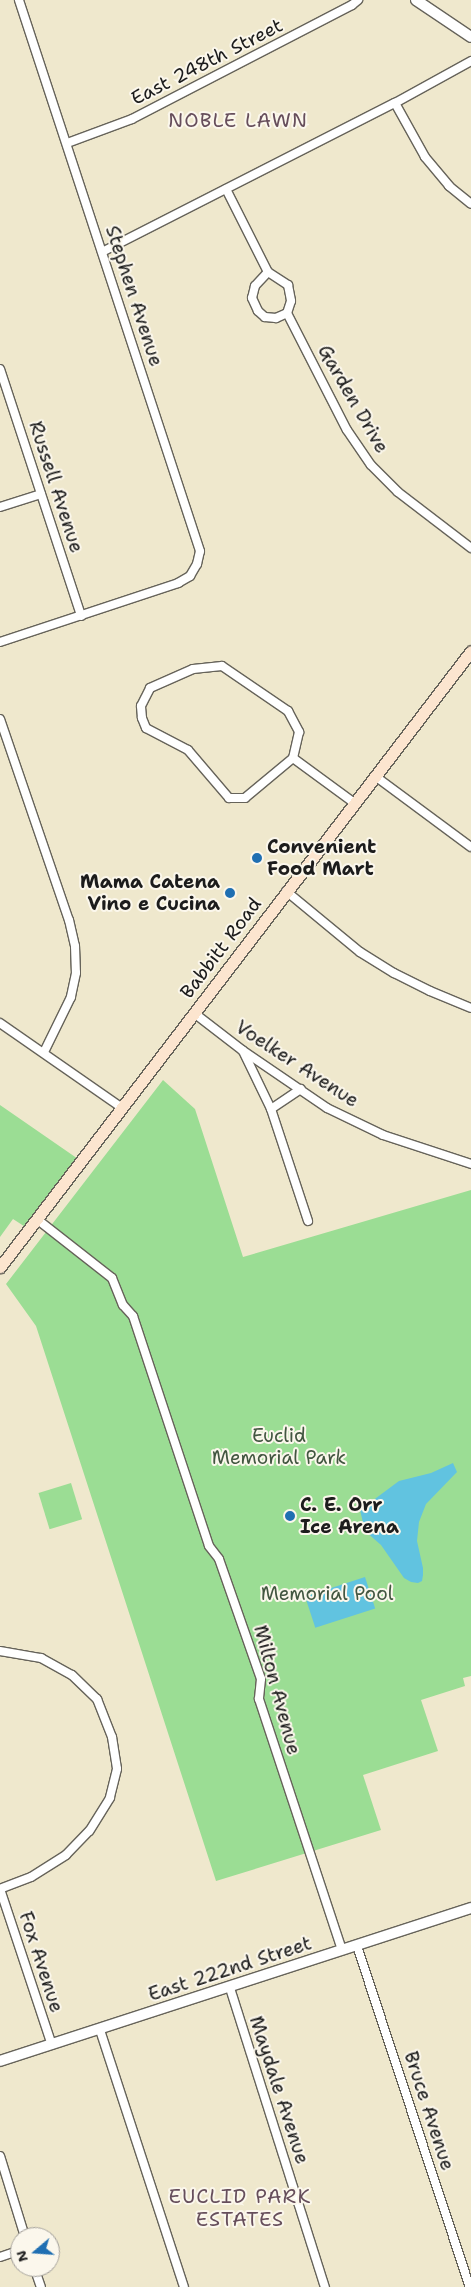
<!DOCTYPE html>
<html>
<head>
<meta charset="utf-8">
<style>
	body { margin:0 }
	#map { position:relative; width:471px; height:2287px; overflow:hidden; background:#efe8cd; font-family:"Shantell Sans",sans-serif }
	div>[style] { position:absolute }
	.green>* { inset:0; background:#9bdd94; transform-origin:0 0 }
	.water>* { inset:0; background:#61c3e0; transform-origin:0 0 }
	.roads { filter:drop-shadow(1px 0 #66635a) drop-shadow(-1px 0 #66635a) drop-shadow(0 1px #66635a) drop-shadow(0 -1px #66635a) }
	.minor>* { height:8px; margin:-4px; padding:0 4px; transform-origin:4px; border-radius:4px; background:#fff }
	.tertiary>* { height:10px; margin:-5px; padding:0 5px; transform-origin:5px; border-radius:5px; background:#fff }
	.secondary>* { height:11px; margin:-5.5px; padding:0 5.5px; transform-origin:5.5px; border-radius:5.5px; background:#fce5cf }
	.dots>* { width:14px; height:14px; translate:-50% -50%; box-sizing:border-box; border:2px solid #fbf7ec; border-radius:50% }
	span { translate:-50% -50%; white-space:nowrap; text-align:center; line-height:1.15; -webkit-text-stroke:4px #fbf7ec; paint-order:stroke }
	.street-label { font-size:19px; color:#1c1c1c }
	.poi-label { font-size:19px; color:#1c1c1c; font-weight:700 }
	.left { translate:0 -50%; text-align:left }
	.right { translate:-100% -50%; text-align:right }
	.park-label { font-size:19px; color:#425640 }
	.neighbourhood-label { font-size:20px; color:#664e5b; letter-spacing:1px }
	.north { position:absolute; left:10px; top:2227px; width:50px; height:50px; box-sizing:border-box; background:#fbf7ec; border:1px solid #a29f99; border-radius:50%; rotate:252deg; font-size:14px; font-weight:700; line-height:20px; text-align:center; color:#1c1c1c }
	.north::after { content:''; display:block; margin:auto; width:18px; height:22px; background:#1f6fb2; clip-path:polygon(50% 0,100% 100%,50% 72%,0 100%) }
</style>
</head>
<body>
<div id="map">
	<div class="green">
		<div style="clip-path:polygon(163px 1080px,195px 1109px,243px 1257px,471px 1190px,471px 1676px,463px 1678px,465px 1686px,421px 1700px,438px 1751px,363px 1775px,381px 1830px,216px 1881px,36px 1326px,6px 1284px)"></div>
		<div style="clip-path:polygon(0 1105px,81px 1161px,30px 1230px,13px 1219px,0 1237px)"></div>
		<div style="left:71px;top:1483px;width:38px;height:34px;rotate:73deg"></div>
	</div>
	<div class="water">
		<div style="clip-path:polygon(453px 1463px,457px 1472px,426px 1504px,419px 1522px,417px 1541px,423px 1568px,423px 1575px,422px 1581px,418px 1583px,411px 1582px,404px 1578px,381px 1545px,365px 1531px,360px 1510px,399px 1481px,431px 1473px)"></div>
		<div style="left:365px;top:1577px;width:33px;height:63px;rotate:72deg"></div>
	</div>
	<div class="roads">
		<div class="minor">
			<div style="left:395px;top:103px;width:62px;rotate:60.9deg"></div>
			<div style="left:425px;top:157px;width:38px;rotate:50deg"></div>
			<div style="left:449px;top:186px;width:28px;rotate:39deg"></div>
			<div style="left:67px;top:143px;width:69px;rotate:-20.3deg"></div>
			<div style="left:132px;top:119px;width:248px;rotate:-27.4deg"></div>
			<div style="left:352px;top:5px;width:8px;rotate:-40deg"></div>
			<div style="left:226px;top:189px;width:93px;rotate:63.2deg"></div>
			<div style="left:268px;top:272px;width:24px;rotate:33deg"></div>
			<div style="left:288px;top:285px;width:16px;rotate:79deg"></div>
			<div style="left:291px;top:301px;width:13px;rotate:108deg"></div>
			<div style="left:287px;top:313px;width:131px;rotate:62.9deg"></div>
			<div style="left:347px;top:430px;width:42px;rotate:55.6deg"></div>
			<div style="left:371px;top:465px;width:38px;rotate:45deg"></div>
			<div style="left:398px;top:492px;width:92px;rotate:37.5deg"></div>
			<div style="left:102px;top:252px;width:329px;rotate:-27deg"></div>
			<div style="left:395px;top:103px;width:87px;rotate:-28.9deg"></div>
			<div style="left:268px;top:272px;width:19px;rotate:133deg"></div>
			<div style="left:255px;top:286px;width:12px;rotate:104deg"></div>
			<div style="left:252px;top:298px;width:14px;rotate:65deg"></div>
			<div style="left:258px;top:311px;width:9px;rotate:41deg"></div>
			<div style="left:265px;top:317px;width:11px;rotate:5deg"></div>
			<div style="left:276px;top:318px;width:12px;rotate:-24deg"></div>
			<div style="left:0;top:369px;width:260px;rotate:71.8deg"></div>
			<div style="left:0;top:507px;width:43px;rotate:-17.6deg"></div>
			<div style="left:0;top:642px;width:188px;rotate:-18.3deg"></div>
			<div style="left:178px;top:583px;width:14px;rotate:-30deg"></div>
			<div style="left:190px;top:576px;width:14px;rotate:-60deg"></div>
			<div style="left:197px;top:564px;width:13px;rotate:-77deg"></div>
			<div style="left:200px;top:551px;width:580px;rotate:-108.19deg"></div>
			<div style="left:222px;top:666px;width:80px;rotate:34.3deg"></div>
			<div style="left:288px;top:711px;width:24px;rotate:62deg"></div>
			<div style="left:299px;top:732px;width:27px;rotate:103deg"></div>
			<div style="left:293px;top:758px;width:62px;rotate:140.2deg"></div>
			<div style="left:245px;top:798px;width:16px;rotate:180deg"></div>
			<div style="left:229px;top:798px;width:63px;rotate:-130.5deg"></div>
			<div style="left:188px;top:750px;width:47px;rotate:-152.4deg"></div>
			<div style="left:146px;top:728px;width:11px;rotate:-112deg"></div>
			<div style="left:142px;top:718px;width:12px;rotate:-95deg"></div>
			<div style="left:141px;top:706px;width:20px;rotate:-63deg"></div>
			<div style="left:150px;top:688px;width:47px;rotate:-23.8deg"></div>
			<div style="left:193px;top:669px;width:29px;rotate:-6deg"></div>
			<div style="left:0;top:719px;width:213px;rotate:71.1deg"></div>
			<div style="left:69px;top:920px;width:27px;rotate:77deg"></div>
			<div style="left:75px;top:946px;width:27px;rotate:88deg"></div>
			<div style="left:76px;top:973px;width:25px;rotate:102deg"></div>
			<div style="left:71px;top:997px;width:61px;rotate:116.1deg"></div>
			<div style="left:293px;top:758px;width:74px;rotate:36.3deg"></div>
			<div style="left:375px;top:776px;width:119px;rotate:36.5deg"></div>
			<div style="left:286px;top:891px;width:96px;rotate:39.5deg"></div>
			<div style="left:360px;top:952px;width:40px;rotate:32deg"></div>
			<div style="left:394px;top:973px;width:40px;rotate:26.6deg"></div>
			<div style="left:430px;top:991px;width:44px;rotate:22.5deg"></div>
			<div style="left:194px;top:1013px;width:61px;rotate:37.6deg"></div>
			<div style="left:242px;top:1050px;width:103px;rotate:34.3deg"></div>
			<div style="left:327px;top:1108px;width:62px;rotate:25.7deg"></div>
			<div style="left:383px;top:1135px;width:93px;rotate:18.2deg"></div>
			<div style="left:0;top:1023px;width:147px;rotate:34.8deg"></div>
			<div style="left:243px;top:1051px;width:64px;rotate:64.2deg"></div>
			<div style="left:271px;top:1109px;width:118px;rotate:71.7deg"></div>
			<div style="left:271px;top:1109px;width:36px;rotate:-34deg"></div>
			<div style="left:38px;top:1220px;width:94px;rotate:38.1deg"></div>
			<div style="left:112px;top:1278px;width:29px;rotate:68deg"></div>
			<div style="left:123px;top:1305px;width:15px;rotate:48deg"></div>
			<div style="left:133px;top:1316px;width:242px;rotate:71.7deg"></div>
			<div style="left:209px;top:1546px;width:16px;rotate:52deg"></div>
			<div style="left:219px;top:1559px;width:127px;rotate:70.7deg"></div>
			<div style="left:261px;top:1679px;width:20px;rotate:96deg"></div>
			<div style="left:259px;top:1699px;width:264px;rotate:71.7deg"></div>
			<div style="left:0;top:1651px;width:42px;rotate:9.7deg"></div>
			<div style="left:41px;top:1658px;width:35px;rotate:29deg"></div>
			<div style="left:72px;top:1675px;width:35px;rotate:44deg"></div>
			<div style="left:97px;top:1699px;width:41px;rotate:68.5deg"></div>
			<div style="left:112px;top:1737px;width:32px;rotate:81deg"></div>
			<div style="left:117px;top:1769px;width:30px;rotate:104deg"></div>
			<div style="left:110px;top:1798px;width:39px;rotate:122deg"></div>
			<div style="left:89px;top:1831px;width:33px;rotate:134deg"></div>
			<div style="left:66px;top:1855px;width:41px;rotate:147.8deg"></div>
			<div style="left:31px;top:1877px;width:33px;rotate:159deg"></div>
			<div style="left:0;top:1889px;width:164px;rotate:71.6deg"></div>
			<div style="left:357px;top:1946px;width:359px;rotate:71.7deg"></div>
			<div style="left:230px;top:1988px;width:314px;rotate:72.4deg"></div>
			<div style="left:100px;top:2030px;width:270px;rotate:71.9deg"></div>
			<div style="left:0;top:2156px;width:85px;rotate:72.8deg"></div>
			<div style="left:0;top:2257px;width:21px;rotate:-19deg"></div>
			<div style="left:34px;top:2267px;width:21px;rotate:71deg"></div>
		</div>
		<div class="tertiary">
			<div style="left:416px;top:0;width:66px;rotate:33.9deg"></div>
			<div style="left:0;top:2061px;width:495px;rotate:-18deg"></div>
		</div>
		<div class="secondary">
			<div style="left:0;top:1267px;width:775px;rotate:-52.6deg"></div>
		</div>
	</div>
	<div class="dots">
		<div style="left:257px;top:858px;background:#1f6fb2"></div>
		<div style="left:230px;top:893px;background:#1f6fb2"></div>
		<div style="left:290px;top:1516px;background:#1f6fb2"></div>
	</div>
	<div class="street-label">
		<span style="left:207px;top:62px;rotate:-27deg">East 248th Street</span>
		<span style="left:134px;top:296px;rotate:72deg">Stephen Avenue</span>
		<span style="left:353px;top:399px;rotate:60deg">Garden Drive</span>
		<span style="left:56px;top:487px;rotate:72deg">Russell Avenue</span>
		<span style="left:221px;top:948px;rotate:-53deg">Babbitt Road</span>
		<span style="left:297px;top:1064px;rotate:33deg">Voelker Avenue</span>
		<span style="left:277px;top:1690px;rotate:75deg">Milton Avenue</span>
		<span style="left:41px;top:1962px;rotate:72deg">Fox Avenue</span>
		<span style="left:230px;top:1969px;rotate:-18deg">East 222nd Street</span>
		<span style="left:279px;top:2090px;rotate:72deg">Maydale Avenue</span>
		<span style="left:429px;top:2111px;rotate:72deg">Bruce Avenue</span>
	</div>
	<div class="poi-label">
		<span class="left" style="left:267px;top:858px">Convenient<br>Food Mart</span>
		<span class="right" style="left:220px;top:893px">Mama Catena<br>Vino e Cucina</span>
		<span class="left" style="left:300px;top:1516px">C. E. Orr<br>Ice Arena</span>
	</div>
	<div class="park-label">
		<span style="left:279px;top:1447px">Euclid<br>Memorial Park</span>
		<span style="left:327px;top:1594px">Memorial Pool</span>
	</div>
	<div class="neighbourhood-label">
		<span style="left:238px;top:120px">NOBLE LAWN</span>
		<span style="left:240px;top:2208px">EUCLID PARK<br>ESTATES</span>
	</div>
	<div class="north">N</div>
</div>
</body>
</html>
